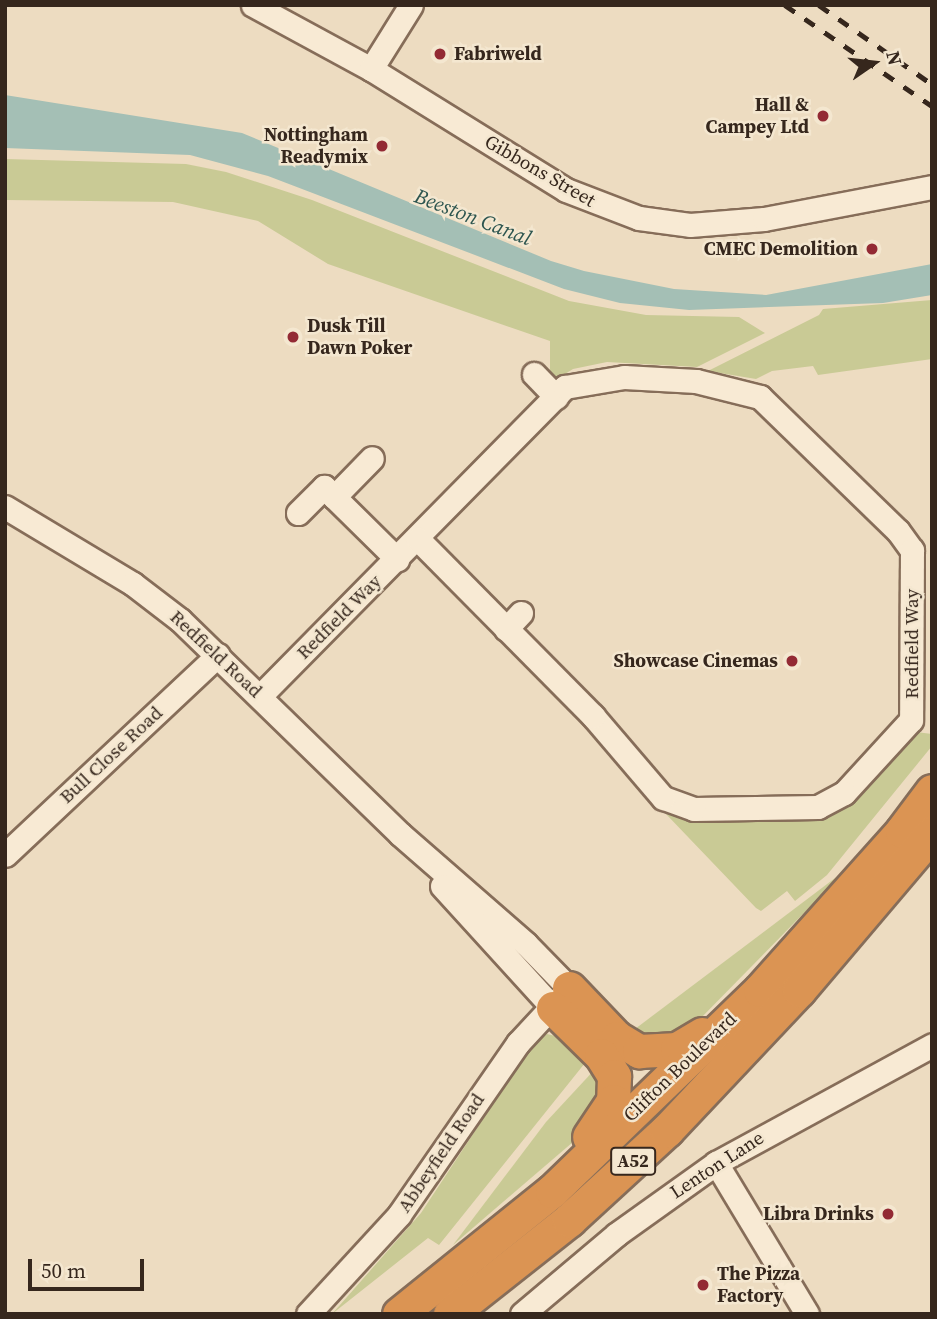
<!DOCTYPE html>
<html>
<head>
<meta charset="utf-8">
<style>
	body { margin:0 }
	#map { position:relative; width:937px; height:1319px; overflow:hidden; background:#eddcc1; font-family:"Source Serif 4",serif }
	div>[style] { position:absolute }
	.green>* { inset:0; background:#c9ca95 }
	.water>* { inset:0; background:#a4bfb5 }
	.roads { filter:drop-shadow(2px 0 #866d59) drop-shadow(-2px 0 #866d59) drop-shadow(0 2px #866d59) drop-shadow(0 -2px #866d59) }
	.minor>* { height:23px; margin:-11.5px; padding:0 11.5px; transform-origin:11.5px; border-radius:11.5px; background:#f8ead4 }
	.highway>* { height:33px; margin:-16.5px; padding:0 16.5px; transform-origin:16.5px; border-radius:16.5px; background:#db9453 }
	.rail>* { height:4.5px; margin-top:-2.25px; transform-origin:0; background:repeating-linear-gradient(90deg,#36271d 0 12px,transparent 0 24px) }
	.dots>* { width:19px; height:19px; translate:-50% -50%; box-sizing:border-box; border:4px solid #f4e7d0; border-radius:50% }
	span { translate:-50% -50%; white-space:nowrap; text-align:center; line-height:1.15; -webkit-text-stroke:5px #f4e7d0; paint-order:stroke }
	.shield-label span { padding:2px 5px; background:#f4e7d0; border:2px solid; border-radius:5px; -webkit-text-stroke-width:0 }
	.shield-label { font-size:18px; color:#36271d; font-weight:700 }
	.poi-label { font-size:19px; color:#36271d; font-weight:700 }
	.left { translate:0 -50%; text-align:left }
	.right { translate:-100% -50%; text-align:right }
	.street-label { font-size:19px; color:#36271d }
	.water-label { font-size:21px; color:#2d554f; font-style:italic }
	.frame { position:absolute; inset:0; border:7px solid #36271d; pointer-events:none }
	.north { position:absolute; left:839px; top:28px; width:70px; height:70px; -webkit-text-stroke:5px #f4e7d0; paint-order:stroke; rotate:76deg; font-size:19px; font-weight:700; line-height:28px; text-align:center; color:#36271d }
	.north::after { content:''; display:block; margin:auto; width:24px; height:32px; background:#36271d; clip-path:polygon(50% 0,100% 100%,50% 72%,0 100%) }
	.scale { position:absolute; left:28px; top:1259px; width:116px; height:32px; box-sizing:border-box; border:4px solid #36271d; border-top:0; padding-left:9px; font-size:21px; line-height:24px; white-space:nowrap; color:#36271d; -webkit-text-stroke:5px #f4e7d0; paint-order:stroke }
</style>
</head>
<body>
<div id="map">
	<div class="green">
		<div style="clip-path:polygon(5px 159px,186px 164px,226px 172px,312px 200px,569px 301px,646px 315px,739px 317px,765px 333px,697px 367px,607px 362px,573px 369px,550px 383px,550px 341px,328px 264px,258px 221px,173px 202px,5px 200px)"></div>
		<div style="clip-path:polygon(932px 300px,932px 359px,818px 375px,813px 366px,772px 371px,756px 379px,708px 371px,819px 315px,823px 309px)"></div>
		<div style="clip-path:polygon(916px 732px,932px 734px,932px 746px,827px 875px,795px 901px,787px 891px,761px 911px,756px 908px,666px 814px,827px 815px,849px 803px)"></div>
		<div style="clip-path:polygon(847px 869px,698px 1021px,679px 1035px,644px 1040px,635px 1029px)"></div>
		<div style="clip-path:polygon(547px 1034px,568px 1039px,585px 1063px,439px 1245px,428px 1238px,332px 1314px,421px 1213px,533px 1043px)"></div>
		<div style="clip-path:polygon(597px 1067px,603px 1080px,594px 1124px,453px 1245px,546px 1122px)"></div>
	</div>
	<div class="water">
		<div style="clip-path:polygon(5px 95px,242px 133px,551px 261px,584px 271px,674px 289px,766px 295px,932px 264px,932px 295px,883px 303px,689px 310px,620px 303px,564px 289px,268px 176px,190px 155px,5px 148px)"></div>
	</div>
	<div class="roads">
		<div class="minor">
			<div style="left:253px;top:5px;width:134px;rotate:28.5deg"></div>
			<div style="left:371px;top:69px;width:229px;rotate:31.8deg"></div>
			<div style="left:566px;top:190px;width:78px;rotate:21deg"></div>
			<div style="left:639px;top:218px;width:51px;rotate:7.8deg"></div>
			<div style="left:690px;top:225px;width:74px;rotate:-4.6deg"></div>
			<div style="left:764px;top:219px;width:171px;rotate:-10.8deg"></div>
			<div style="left:371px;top:69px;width:75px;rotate:-58deg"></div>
			<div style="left:534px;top:374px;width:32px;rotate:46deg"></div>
			<div style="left:334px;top:497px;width:54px;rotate:-45.7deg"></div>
			<div style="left:5px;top:507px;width:149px;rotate:31deg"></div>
			<div style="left:133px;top:584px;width:59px;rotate:37.5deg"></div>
			<div style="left:180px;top:620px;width:307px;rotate:44.2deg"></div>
			<div style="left:400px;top:834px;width:167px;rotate:41.1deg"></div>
			<div style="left:526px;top:944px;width:62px;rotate:45.7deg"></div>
			<div style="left:569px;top:988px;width:75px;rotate:132.8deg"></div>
			<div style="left:518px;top:1043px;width:209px;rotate:124.7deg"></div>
			<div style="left:399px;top:1215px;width:134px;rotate:132.6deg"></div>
			<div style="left:298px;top:513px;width:37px;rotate:-45deg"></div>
			<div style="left:324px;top:487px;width:103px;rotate:44.6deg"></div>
			<div style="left:506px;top:629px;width:22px;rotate:-47deg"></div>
			<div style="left:261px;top:695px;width:433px;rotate:-45.4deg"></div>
			<div style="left:565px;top:387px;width:60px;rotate:-9.6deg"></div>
			<div style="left:624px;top:377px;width:72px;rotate:3.2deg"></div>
			<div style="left:696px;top:381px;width:66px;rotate:14deg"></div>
			<div style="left:760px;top:397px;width:192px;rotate:44.2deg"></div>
			<div style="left:898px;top:531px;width:24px;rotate:54deg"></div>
			<div style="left:912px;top:550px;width:170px;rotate:90.3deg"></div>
			<div style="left:911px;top:720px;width:99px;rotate:132.5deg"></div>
			<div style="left:844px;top:793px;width:30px;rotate:152deg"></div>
			<div style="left:818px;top:807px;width:124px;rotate:179.1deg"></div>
			<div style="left:694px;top:809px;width:33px;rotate:-160deg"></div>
			<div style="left:663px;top:798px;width:108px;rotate:-130.5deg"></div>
			<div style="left:593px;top:716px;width:249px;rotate:-134.7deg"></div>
			<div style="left:5px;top:855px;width:292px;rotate:-43.2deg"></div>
			<div style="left:442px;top:886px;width:165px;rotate:47.7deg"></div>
			<div style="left:716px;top:1163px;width:176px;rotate:58.9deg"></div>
			<div style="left:522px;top:1314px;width:124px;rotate:-40.1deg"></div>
			<div style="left:617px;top:1234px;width:122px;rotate:-35.6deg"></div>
			<div style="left:716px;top:1163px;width:246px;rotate:-28.6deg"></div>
		</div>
		<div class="highway">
			<div style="left:569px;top:988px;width:69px;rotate:46.2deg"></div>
			<div style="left:617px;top:1038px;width:26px;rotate:31deg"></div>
			<div style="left:639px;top:1051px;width:38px;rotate:-3deg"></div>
			<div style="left:677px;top:1049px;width:29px;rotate:-31deg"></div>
			<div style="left:553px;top:1008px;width:67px;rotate:44.4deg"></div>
			<div style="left:601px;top:1055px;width:25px;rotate:58deg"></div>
			<div style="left:614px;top:1076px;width:25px;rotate:92deg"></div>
			<div style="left:613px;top:1101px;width:43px;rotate:123.7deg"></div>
			<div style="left:399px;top:1314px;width:196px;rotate:-38.8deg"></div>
			<div style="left:552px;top:1191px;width:289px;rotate:-44deg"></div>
			<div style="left:760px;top:990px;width:213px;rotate:-48.2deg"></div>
			<div style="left:902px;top:831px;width:50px;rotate:-53.1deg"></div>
			<div style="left:450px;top:1314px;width:152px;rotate:-38.3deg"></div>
			<div style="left:569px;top:1220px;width:133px;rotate:-42.6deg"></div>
			<div style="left:667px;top:1130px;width:192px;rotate:-46.7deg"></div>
			<div style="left:799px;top:990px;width:206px;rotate:-49.7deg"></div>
		</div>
	</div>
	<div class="rail">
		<div style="left:785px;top:5px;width:178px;rotate:34.5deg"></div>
		<div style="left:819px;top:5px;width:138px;rotate:35deg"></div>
	</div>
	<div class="dots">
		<div style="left:440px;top:54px;background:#932a34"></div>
		<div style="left:823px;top:116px;background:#932a34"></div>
		<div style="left:382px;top:146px;background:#932a34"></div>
		<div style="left:872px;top:249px;background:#932a34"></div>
		<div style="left:293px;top:337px;background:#932a34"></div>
		<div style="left:792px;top:661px;background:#932a34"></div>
		<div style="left:888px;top:1214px;background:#932a34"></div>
		<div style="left:703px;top:1285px;background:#932a34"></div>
	</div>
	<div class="shield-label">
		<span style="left:633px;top:1161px">A52</span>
	</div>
	<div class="poi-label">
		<span class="left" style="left:454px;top:54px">Fabriweld</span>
		<span class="right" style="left:809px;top:116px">Hall &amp;<br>Campey Ltd</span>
		<span class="right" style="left:368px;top:146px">Nottingham<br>Readymix</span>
		<span class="right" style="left:858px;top:249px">CMEC Demolition</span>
		<span class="left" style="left:307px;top:337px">Dusk Till<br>Dawn Poker</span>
		<span class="right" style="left:778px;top:661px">Showcase Cinemas</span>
		<span class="right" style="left:874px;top:1214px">Libra Drinks</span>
		<span class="left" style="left:717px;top:1285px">The Pizza<br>Factory</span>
	</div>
	<div class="street-label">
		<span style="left:540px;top:171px;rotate:30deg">Gibbons Street</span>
		<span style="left:339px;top:617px;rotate:-45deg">Redfield Way</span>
		<span style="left:912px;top:644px;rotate:-90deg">Redfield Way</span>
		<span style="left:216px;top:654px;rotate:43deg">Redfield Road</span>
		<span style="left:111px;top:755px;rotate:-43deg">Bull Close Road</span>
		<span style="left:680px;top:1067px;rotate:-44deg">Clifton Boulevard</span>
		<span style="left:441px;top:1153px;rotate:-56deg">Abbeyfield Road</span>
		<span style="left:717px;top:1165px;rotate:-33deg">Lenton Lane</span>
	</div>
	<div class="water-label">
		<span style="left:473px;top:217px;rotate:21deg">Beeston Canal</span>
	</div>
	<div class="frame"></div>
	<div class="north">N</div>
	<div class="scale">50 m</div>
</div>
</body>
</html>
